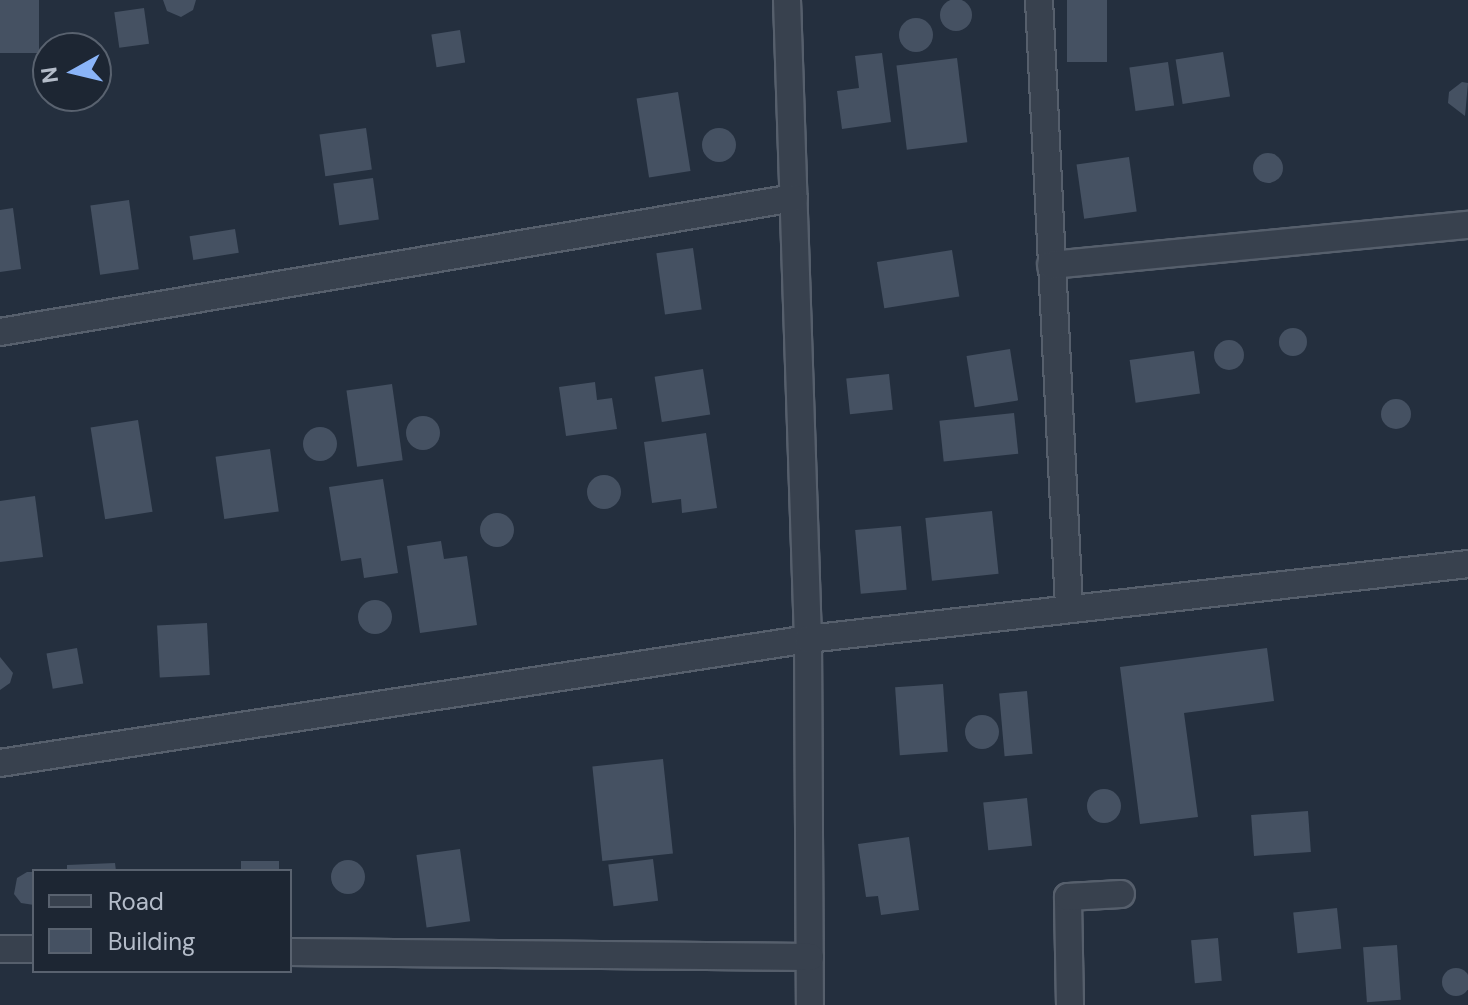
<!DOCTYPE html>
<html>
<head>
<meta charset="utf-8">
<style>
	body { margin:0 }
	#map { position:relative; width:1468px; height:1005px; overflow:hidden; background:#242f3e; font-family:"DM Sans",sans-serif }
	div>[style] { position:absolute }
	.building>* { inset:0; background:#455162; transform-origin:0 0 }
	.round { border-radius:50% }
	.roads { filter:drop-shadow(2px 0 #565f6c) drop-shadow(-2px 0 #565f6c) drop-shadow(0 2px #565f6c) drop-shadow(0 -2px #565f6c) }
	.street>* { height:26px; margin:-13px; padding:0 13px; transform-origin:13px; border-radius:13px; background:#38414e }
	span { translate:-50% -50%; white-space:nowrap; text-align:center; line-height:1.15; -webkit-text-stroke:7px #1d2633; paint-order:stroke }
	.legend { position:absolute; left:32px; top:869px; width:260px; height:104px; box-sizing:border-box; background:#1d2633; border:2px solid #59626f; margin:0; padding:10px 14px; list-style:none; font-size:24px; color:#b4bcc9 }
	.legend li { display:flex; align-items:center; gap:16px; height:40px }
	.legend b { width:40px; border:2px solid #59626f }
	.north { position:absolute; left:32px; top:32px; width:80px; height:80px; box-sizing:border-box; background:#1d2633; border:2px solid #59626f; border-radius:50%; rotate:262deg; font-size:22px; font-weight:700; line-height:32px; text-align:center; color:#b4bcc9 }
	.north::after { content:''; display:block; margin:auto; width:28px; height:36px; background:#8ab4f8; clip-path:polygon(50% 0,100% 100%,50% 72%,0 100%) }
</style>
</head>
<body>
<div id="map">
	<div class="building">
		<div class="round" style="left:940px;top:-1px;width:32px;height:32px"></div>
		<div style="left:0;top:0;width:39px;height:53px"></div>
		<div style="clip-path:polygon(163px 0,196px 0,193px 10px,181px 17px,167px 11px)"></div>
		<div style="left:1067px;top:0;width:40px;height:62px"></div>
		<div style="left:144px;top:8px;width:36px;height:30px;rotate:82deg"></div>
		<div class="round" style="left:899px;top:18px;width:34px;height:34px"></div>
		<div style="left:460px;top:30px;width:33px;height:29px;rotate:81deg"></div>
		<div style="left:1223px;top:52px;width:45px;height:48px;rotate:81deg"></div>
		<div style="clip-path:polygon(882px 53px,891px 122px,842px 129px,837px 91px,859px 88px,855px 56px)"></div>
		<div style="left:957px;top:58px;width:85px;height:61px;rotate:83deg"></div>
		<div style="left:1168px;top:62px;width:44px;height:39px;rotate:82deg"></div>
		<div style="clip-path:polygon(1462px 82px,1468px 83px,1465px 116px,1448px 103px,1449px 92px)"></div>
		<div style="left:678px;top:92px;width:80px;height:42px;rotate:81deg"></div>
		<div style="left:366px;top:128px;width:42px;height:47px;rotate:82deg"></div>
		<div class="round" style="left:702px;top:128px;width:34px;height:34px"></div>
		<div class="round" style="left:1253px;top:153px;width:30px;height:30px"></div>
		<div style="left:1129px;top:157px;width:55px;height:53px;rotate:82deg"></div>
		<div style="left:373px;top:178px;width:42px;height:40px;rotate:82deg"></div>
		<div style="left:129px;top:200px;width:70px;height:39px;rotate:82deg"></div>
		<div style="clip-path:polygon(13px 208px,21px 269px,0 272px,0 210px)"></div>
		<div style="left:235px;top:229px;width:24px;height:46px;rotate:81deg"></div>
		<div style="left:693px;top:248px;width:62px;height:37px;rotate:82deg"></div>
		<div style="left:952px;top:250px;width:47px;height:76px;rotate:81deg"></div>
		<div class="round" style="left:1279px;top:328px;width:28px;height:28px"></div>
		<div class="round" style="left:1214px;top:340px;width:30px;height:30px"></div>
		<div style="left:1010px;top:349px;width:52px;height:44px;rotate:81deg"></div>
		<div style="left:1194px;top:351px;width:43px;height:65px;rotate:82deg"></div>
		<div style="left:703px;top:369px;width:46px;height:49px;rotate:81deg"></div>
		<div style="left:889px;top:374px;width:36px;height:43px;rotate:84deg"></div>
		<div style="clip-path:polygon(595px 382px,597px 400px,612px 398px,617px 429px,566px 436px,559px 387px)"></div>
		<div style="left:392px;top:384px;width:77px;height:46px;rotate:82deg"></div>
		<div class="round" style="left:1381px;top:399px;width:30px;height:30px"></div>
		<div style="left:1014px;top:413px;width:41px;height:75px;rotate:84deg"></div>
		<div class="round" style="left:406px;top:416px;width:34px;height:34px"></div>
		<div style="left:138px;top:420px;width:93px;height:48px;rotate:81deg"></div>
		<div class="round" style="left:303px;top:427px;width:34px;height:34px"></div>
		<div style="clip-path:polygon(706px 433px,717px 508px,682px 513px,681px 499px,652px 503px,644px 442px)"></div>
		<div style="left:270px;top:449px;width:63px;height:55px;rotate:82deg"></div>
		<div class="round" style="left:587px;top:475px;width:34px;height:34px"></div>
		<div style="clip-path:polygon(383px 479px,398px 573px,364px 578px,361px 558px,341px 561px,329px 487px)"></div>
		<div style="clip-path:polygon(35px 496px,43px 557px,0 562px,0 501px)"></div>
		<div style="left:992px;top:511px;width:63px;height:67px;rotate:84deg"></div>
		<div class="round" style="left:480px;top:513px;width:34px;height:34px"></div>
		<div style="left:901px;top:526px;width:64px;height:46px;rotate:85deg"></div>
		<div style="clip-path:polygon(441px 541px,444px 559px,467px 556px,477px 625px,420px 633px,407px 546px)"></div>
		<div class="round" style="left:358px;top:600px;width:34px;height:34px"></div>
		<div style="left:207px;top:623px;width:52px;height:50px;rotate:87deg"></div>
		<div style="left:77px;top:648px;width:36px;height:31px;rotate:80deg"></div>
		<div style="clip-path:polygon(1267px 648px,1274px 701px,1184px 713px,1198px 817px,1140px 824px,1120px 667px)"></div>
		<div style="clip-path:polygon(0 657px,13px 673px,10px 683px,0 690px)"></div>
		<div style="left:943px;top:684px;width:68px;height:48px;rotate:86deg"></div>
		<div style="left:1027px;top:691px;width:63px;height:28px;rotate:85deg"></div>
		<div class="round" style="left:965px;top:715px;width:34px;height:34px"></div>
		<div style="left:663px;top:759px;width:95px;height:71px;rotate:84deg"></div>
		<div class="round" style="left:1087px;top:789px;width:34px;height:34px"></div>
		<div style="left:1027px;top:798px;width:48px;height:44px;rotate:84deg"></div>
		<div style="left:1308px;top:811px;width:41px;height:57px;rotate:86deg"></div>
		<div style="clip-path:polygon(909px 837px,919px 910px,881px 915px,878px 896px,866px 897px,858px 844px)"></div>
		<div style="left:460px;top:849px;width:73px;height:44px;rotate:82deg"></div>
		<div style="left:653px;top:859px;width:42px;height:45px;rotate:83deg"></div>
		<div class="round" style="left:331px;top:860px;width:34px;height:34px"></div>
		<div style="left:279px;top:861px;width:10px;height:38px;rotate:90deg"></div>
		<div style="clip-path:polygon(115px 863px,116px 871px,67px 871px,67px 865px)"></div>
		<div style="clip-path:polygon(27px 872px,34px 872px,34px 905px,21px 903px,14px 894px,17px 878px)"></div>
		<div style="left:1337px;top:908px;width:41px;height:44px;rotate:84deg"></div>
		<div style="left:1218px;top:938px;width:43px;height:27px;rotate:85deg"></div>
		<div style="left:1397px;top:945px;width:55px;height:34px;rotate:86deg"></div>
		<div class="round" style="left:1442px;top:968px;width:28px;height:28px"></div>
	</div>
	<div class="roads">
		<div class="street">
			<div style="left:787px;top:0;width:639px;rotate:88.12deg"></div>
			<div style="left:808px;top:639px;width:366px;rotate:89.7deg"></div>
			<div style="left:1039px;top:0;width:608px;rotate:87.17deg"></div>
			<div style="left:1051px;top:265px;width:419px;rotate:-5.5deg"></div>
			<div style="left:0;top:332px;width:805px;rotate:-9.58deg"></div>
			<div style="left:0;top:763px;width:817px;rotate:-8.72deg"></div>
			<div style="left:808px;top:639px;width:664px;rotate:-6.48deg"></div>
			<div style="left:0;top:949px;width:34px"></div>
			<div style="left:290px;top:952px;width:520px;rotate:0.55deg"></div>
			<div style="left:1070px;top:1005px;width:108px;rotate:-91.1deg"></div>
			<div style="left:1068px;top:897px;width:53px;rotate:-3.2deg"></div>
		</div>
	</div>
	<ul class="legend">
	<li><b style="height:10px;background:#38414e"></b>Road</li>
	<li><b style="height:22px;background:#455162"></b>Building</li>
	</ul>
	<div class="north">N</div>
</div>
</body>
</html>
